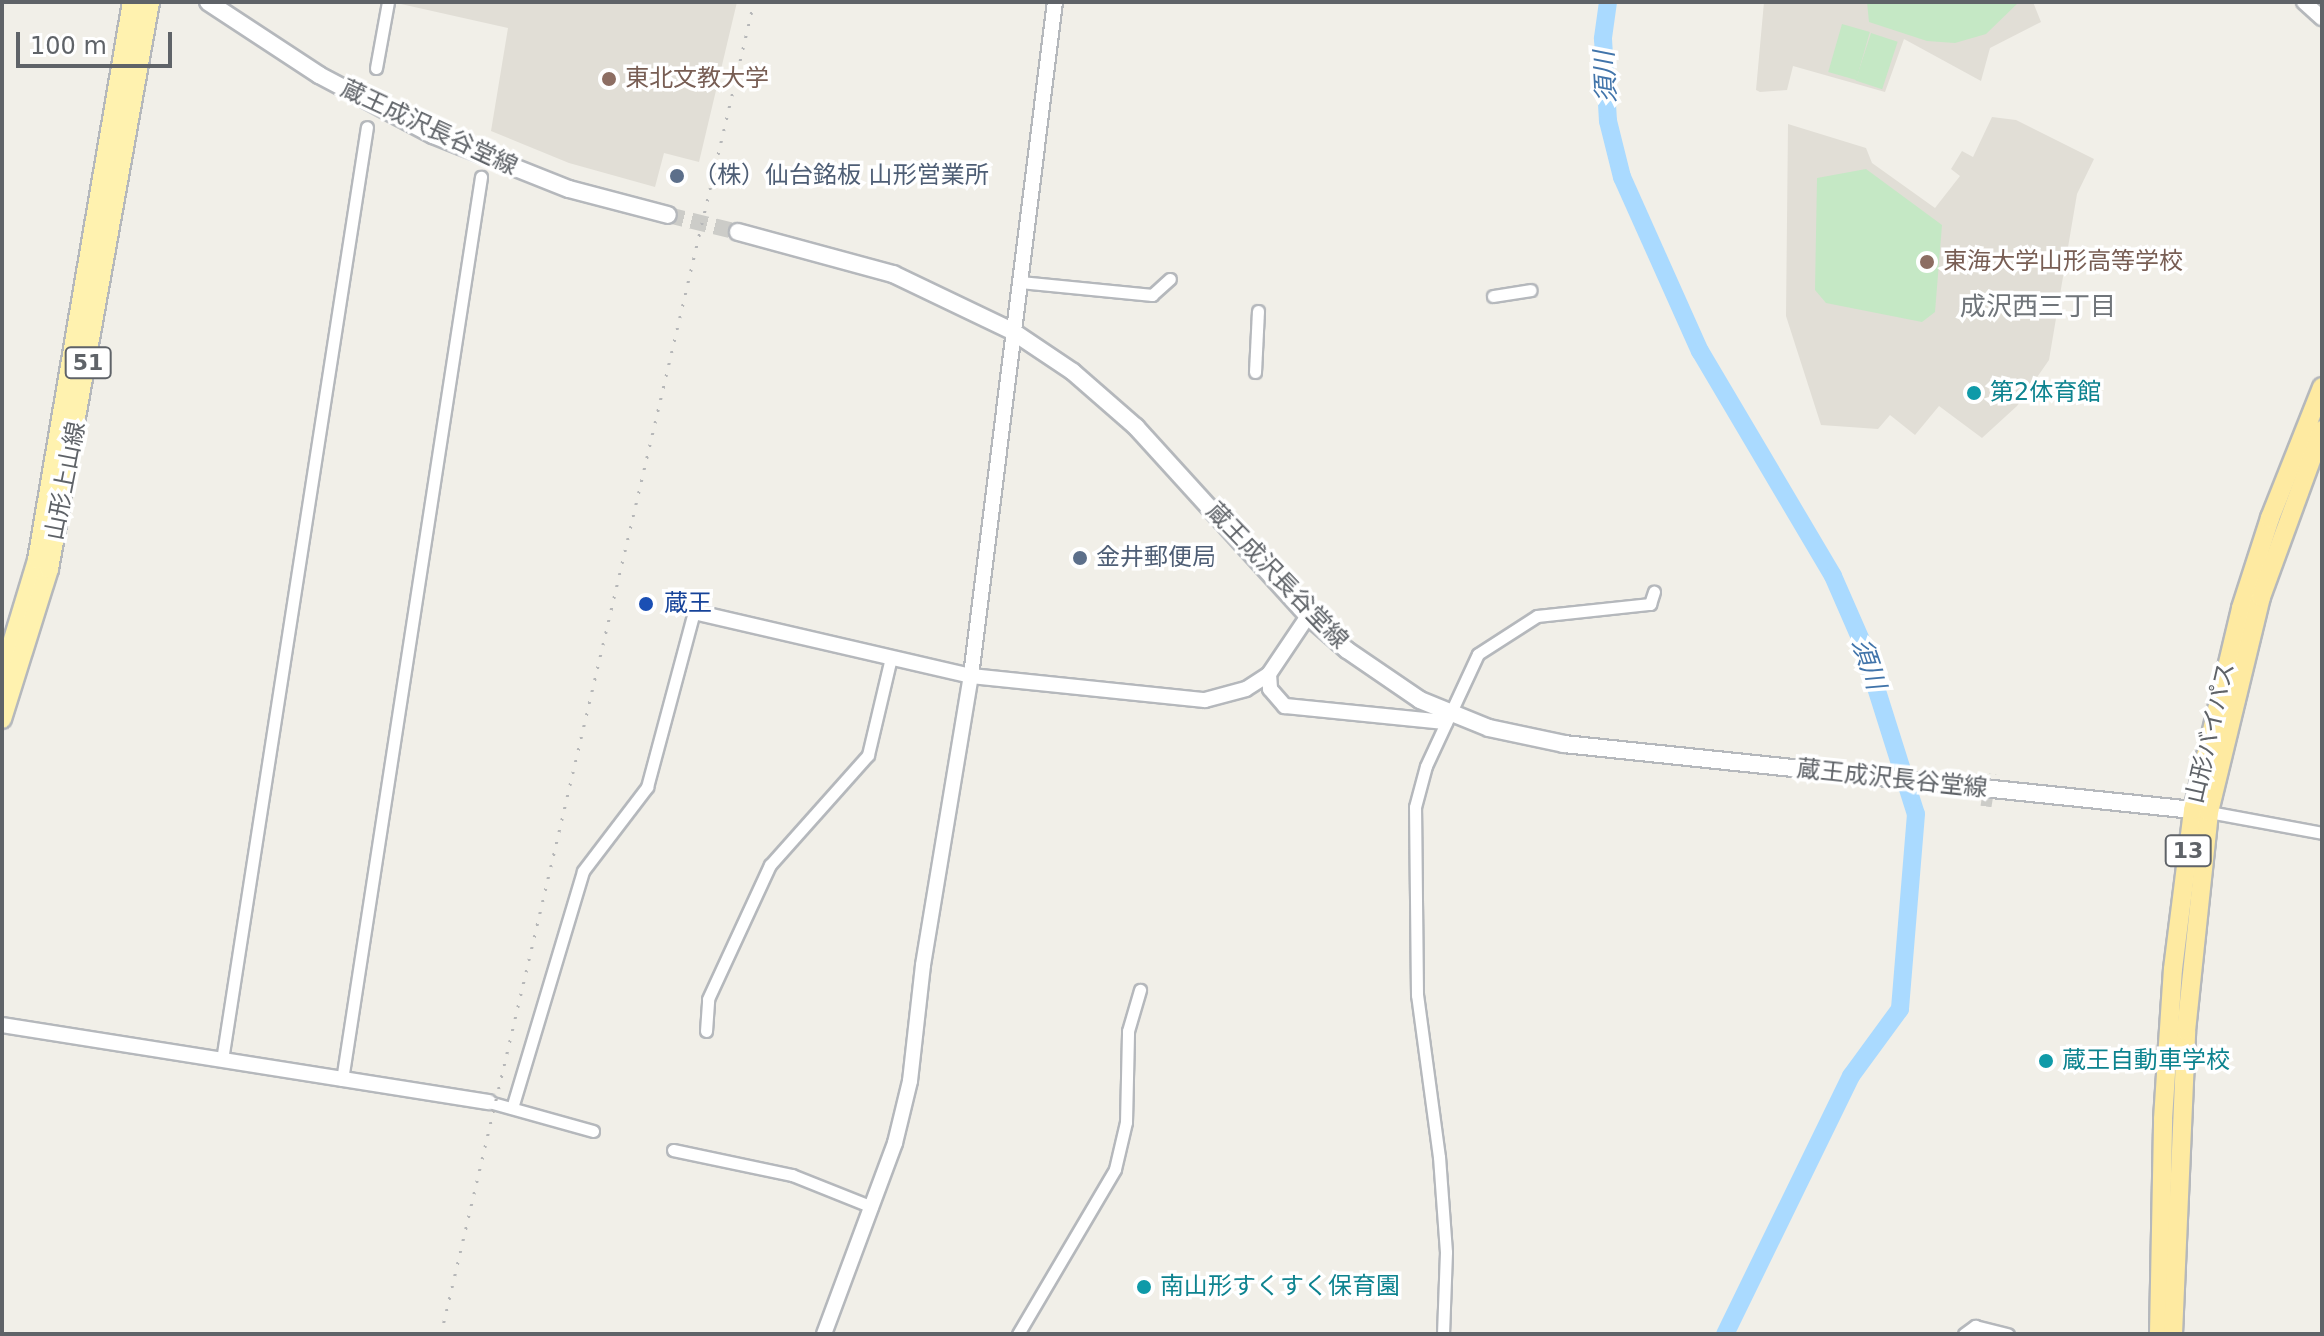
<!DOCTYPE html>
<html>
<head>
<meta charset="utf-8">
<style>
	body { margin:0 }
	#map { position:relative; width:2324px; height:1336px; overflow:hidden; background:#f1efe8; font-family:"DejaVu Sans","Noto Sans JP",sans-serif }
	div>[style] { position:absolute }
	.education>* { inset:0; background:#e1ded6 }
	.green>* { inset:0; background:#c5e8c5; transform-origin:0 0 }
	.river>* { height:18px; margin:-9px; padding:0 9px; transform-origin:9px; border-radius:9px; background:#aadaff }
	.minor-tunnel>* { height:11px; margin-top:-5.5px; transform-origin:0; background:repeating-linear-gradient(90deg,#ccccc8 0 11px,transparent 0 16.5px) }
	.secondary-tunnel>* { height:16px; margin-top:-8px; transform-origin:0; background:repeating-linear-gradient(90deg,#ccccc8 0 16px,transparent 0 24px) }
	.roads { filter:drop-shadow(2px 0 #b5b8bc) drop-shadow(-2px 0 #b5b8bc) drop-shadow(0 2px #b5b8bc) drop-shadow(0 -2px #b5b8bc) }
	.minor>* { height:11px; margin:-5.5px; padding:0 5.5px; transform-origin:5.5px; border-radius:5.5px; background:#fff }
	.tertiary>* { height:14px; margin:-7px; padding:0 7px; transform-origin:7px; border-radius:7px; background:#fff }
	.secondary>* { height:16px; margin:-8px; padding:0 8px; transform-origin:8px; border-radius:8px; background:#fff }
	.primary>* { height:18px; margin:-9px; padding:0 9px; transform-origin:9px; border-radius:9px; background:#fff2af }
	.trunk>* { height:18px; margin:-9px; padding:0 9px; transform-origin:9px; border-radius:9px; background:#feeaa1 }
	.rail>* { height:3px; margin-top:-1.5px; transform-origin:0; background:repeating-linear-gradient(90deg,#b6b7b8 0 2px,transparent 0 12px) }
	.dots>* { width:22px; height:22px; translate:-50% -50%; box-sizing:border-box; border:4px solid #fff; border-radius:50% }
	span { translate:-50% -50%; white-space:nowrap; text-align:center; line-height:1.15; -webkit-text-stroke:7px #fff; paint-order:stroke }
	.shield-label span { padding:2px 6px; background:#fff; border:2px solid; border-radius:6px; -webkit-text-stroke-width:0 }
	.shield-label { font-size:22px; color:#5f6368; font-weight:700 }
	.education-label { font-size:24px; color:#785e54 }
	.left { translate:0 -50%; text-align:left }
	.street-label { font-size:24px; color:#5f6368 }
	.service-label { font-size:24px; color:#4e5e75 }
	.culture-label { font-size:24px; color:#0d838f }
	.transit-label { font-size:24px; color:#164399 }
	.water-label { font-size:26px; color:#4174aa; font-style:italic }
	.neighbourhood-label { font-size:26px; color:#70757a }
	.frame { position:absolute; inset:0; border:4px solid #5f6368; pointer-events:none }
	.scale { position:absolute; left:16px; top:32px; width:156px; height:36px; box-sizing:border-box; border:4px solid #5f6368; border-top:0; padding-left:10px; font-size:24px; line-height:28px; white-space:nowrap; color:#5f6368; -webkit-text-stroke:6px #fff; paint-order:stroke }
</style>
</head>
<body>
<div id="map">
	<div class="education">
		<div style="clip-path:polygon(392px 2px,737px 2px,699px 162px,664px 153px,655px 187px,569px 163px,491px 131px,508px 28px)"></div>
		<div style="clip-path:polygon(1764px 2px,2033px 2px,2041px 22px,1990px 48px,1981px 81px,1904px 39px,1885px 92px,1793px 66px,1787px 90px,1760px 92px,1756px 90px)"></div>
		<div style="clip-path:polygon(1992px 117px,2016px 120px,2094px 159px,2077px 194px,2049px 360px,2017px 406px,1982px 438px,1939px 406px,1915px 435px,1890px 415px,1878px 429px,1821px 425px,1786px 316px,1788px 124px,1866px 148px,1872px 163px,1935px 208px,1960px 176px,1951px 169px,1962px 151px,1973px 157px)"></div>
	</div>
	<div class="green">
		<div style="clip-path:polygon(1867px 2px,2019px 2px,1986px 34px,1955px 43px,1927px 41px,1869px 22px)"></div>
		<div style="left:1842px;top:24px;width:29px;height:50px;rotate:16deg"></div>
		<div style="left:1871px;top:33px;width:28px;height:50px;rotate:18deg"></div>
		<div style="clip-path:polygon(1866px 169px,1942px 225px,1935px 312px,1922px 322px,1826px 303px,1815px 290px,1817px 178px)"></div>
	</div>
	<div class="river">
		<div style="left:1608px;top:2px;width:37px;rotate:98deg"></div>
		<div style="left:1603px;top:39px;width:82px;rotate:86.5deg"></div>
		<div style="left:1608px;top:121px;width:58px;rotate:76deg"></div>
		<div style="left:1622px;top:177px;width:191px;rotate:65.9deg"></div>
		<div style="left:1700px;top:351px;width:261px;rotate:59.4deg"></div>
		<div style="left:1833px;top:576px;width:70px;rotate:66.4deg"></div>
		<div style="left:1861px;top:640px;width:182px;rotate:72.5deg"></div>
		<div style="left:1916px;top:814px;width:196px;rotate:94.7deg"></div>
		<div style="left:1900px;top:1009px;width:83px;rotate:126.2deg"></div>
		<div style="left:1851px;top:1076px;width:287px;rotate:116deg"></div>
	</div>
	<div class="minor-tunnel">
		<div style="left:1986px;top:806px;width:33px;rotate:-81deg"></div>
	</div>
	<div class="secondary-tunnel">
		<div style="left:668px;top:215px;width:72px;rotate:13.7deg"></div>
	</div>
	<div class="roads">
		<div class="minor">
			<div style="left:376px;top:68px;width:67px;rotate:-79.7deg"></div>
			<div style="left:1020px;top:282px;width:133px;rotate:5.6deg"></div>
			<div style="left:1152px;top:295px;width:24px;rotate:-42deg"></div>
			<div style="left:1493px;top:296px;width:38px;rotate:-9deg"></div>
			<div style="left:1255px;top:372px;width:61px;rotate:-87.2deg"></div>
			<div style="left:2209px;top:812px;width:115px;rotate:10.5deg"></div>
			<div style="left:706px;top:1031px;width:32px;rotate:-86deg"></div>
			<div style="left:708px;top:999px;width:148px;rotate:-65.2deg"></div>
			<div style="left:770px;top:865px;width:147px;rotate:-48.3deg"></div>
			<div style="left:868px;top:755px;width:100px;rotate:-76.7deg"></div>
			<div style="left:222px;top:1060px;width:944px;rotate:-81.17deg"></div>
			<div style="left:342px;top:1080px;width:914px;rotate:-81.25deg"></div>
			<div style="left:489px;top:1102px;width:108px;rotate:15.6deg"></div>
			<div style="left:512px;top:1108px;width:247px;rotate:-73.3deg"></div>
			<div style="left:583px;top:871px;width:106px;rotate:-52.7deg"></div>
			<div style="left:647px;top:787px;width:181px;rotate:-75deg"></div>
			<div style="left:673px;top:1150px;width:122px;rotate:11.9deg"></div>
			<div style="left:792px;top:1175px;width:86px;rotate:21.8deg"></div>
			<div style="left:1018px;top:1334px;width:191px;rotate:-59.5deg"></div>
			<div style="left:1115px;top:1169px;width:48px;rotate:-76.8deg"></div>
			<div style="left:1126px;top:1122px;width:91px;rotate:-88.7deg"></div>
			<div style="left:1128px;top:1031px;width:43px;rotate:-73.7deg"></div>
			<div style="left:1443px;top:1334px;width:82px;rotate:-87.9deg"></div>
			<div style="left:1446px;top:1252px;width:95px;rotate:-94.2deg"></div>
			<div style="left:1439px;top:1157px;width:163px;rotate:-97.7deg"></div>
			<div style="left:1417px;top:995px;width:188px;rotate:-90.6deg"></div>
			<div style="left:1415px;top:807px;width:42px;rotate:-75deg"></div>
			<div style="left:1426px;top:766px;width:123px;rotate:-65.1deg"></div>
			<div style="left:1478px;top:654px;width:70px;rotate:-32.8deg"></div>
			<div style="left:1537px;top:616px;width:114px;rotate:-6.1deg"></div>
			<div style="left:1650px;top:604px;width:13px;rotate:-72deg"></div>
			<div style="left:1964px;top:1334px;width:14px;rotate:-36deg"></div>
			<div style="left:1975px;top:1326px;width:34px;rotate:14deg"></div>
		</div>
		<div class="tertiary">
			<div style="left:2304px;top:2px;width:24px;rotate:42deg"></div>
			<div style="left:694px;top:612px;width:284px;rotate:13deg"></div>
			<div style="left:971px;top:676px;width:235px;rotate:5.9deg"></div>
			<div style="left:1205px;top:700px;width:42px;rotate:-15deg"></div>
			<div style="left:1246px;top:689px;width:27px;rotate:-33deg"></div>
			<div style="left:1269px;top:674px;width:70px;rotate:-56.1deg"></div>
			<div style="left:1269px;top:674px;width:15px;rotate:86deg"></div>
			<div style="left:1270px;top:689px;width:23px;rotate:49deg"></div>
			<div style="left:1285px;top:706px;width:161px;rotate:5.7deg"></div>
			<div style="left:2px;top:1025px;width:493px;rotate:9deg"></div>
			<div style="left:824px;top:1334px;width:204px;rotate:-69.6deg"></div>
			<div style="left:895px;top:1143px;width:64px;rotate:-76.4deg"></div>
			<div style="left:910px;top:1081px;width:117px;rotate:-83.6deg"></div>
			<div style="left:923px;top:965px;width:293px;rotate:-80.6deg"></div>
			<div style="left:971px;top:676px;width:679px;rotate:-82.9deg"></div>
		</div>
		<div class="secondary">
			<div style="left:208px;top:2px;width:133px;rotate:33.3deg"></div>
			<div style="left:319px;top:75px;width:129px;rotate:27.8deg"></div>
			<div style="left:433px;top:135px;width:146px;rotate:21.7deg"></div>
			<div style="left:569px;top:189px;width:102px;rotate:14.7deg"></div>
			<div style="left:738px;top:232px;width:161px;rotate:15.2deg"></div>
			<div style="left:893px;top:274px;width:132px;rotate:25.6deg"></div>
			<div style="left:1012px;top:331px;width:73px;rotate:33.9deg"></div>
			<div style="left:1073px;top:372px;width:84px;rotate:41.1deg"></div>
			<div style="left:1136px;top:427px;width:256px;rotate:47.7deg"></div>
			<div style="left:1308px;top:616px;width:52px;rotate:41.1deg"></div>
			<div style="left:1347px;top:650px;width:88px;rotate:34.4deg"></div>
			<div style="left:1420px;top:700px;width:74px;rotate:22.1deg"></div>
			<div style="left:1489px;top:728px;width:77px;rotate:12deg"></div>
			<div style="left:1564px;top:744px;width:643px;rotate:5.99deg"></div>
		</div>
		<div class="primary">
			<div style="left:2px;top:676px;width:121px;rotate:-73.2deg"></div>
			<div style="left:37px;top:560px;width:566px;rotate:-80.34deg"></div>
			<div style="left:2px;top:719px;width:157px;rotate:-72.6deg"></div>
			<div style="left:49px;top:569px;width:576px;rotate:-79.9deg"></div>
		</div>
		<div class="trunk">
			<div style="left:2159px;top:1334px;width:215px;rotate:-88.9deg"></div>
			<div style="left:2163px;top:1119px;width:150px;rotate:-86.2deg"></div>
			<div style="left:2173px;top:969px;width:160px;rotate:-82.8deg"></div>
			<div style="left:2193px;top:810px;width:208px;rotate:-76.6deg"></div>
			<div style="left:2241px;top:608px;width:95px;rotate:-72.1deg"></div>
			<div style="left:2270px;top:518px;width:141px;rotate:-68.3deg"></div>
			<div style="left:2173px;top:1334px;width:303px;rotate:-87.5deg"></div>
			<div style="left:2186px;top:1031px;width:220px;rotate:-84deg"></div>
			<div style="left:2209px;top:812px;width:221px;rotate:-76.4deg"></div>
			<div style="left:2261px;top:597px;width:178px;rotate:-69.9deg"></div>
		</div>
	</div>
	<div class="rail">
		<div style="left:441px;top:1334px;width:1368px;rotate:-76.78deg"></div>
	</div>
	<div class="dots">
		<div style="left:609px;top:79px;background:#8d6e63"></div>
		<div style="left:677px;top:176px;background:#5c6f8a"></div>
		<div style="left:1927px;top:262px;background:#8d6e63"></div>
		<div style="left:1974px;top:393px;background:#0f9aa8"></div>
		<div style="left:1080px;top:558px;background:#5c6f8a"></div>
		<div style="left:646px;top:604px;background:#1a4fb4"></div>
		<div style="left:2046px;top:1061px;background:#0f9aa8"></div>
		<div style="left:1144px;top:1287px;background:#0f9aa8"></div>
	</div>
	<div class="shield-label">
		<span style="left:88px;top:363px">51</span>
		<span style="left:2188px;top:851px">13</span>
	</div>
	<div class="education-label">
		<span class="left" style="left:625px;top:79px">東北文教大学</span>
		<span class="left" style="left:1943px;top:262px">東海大学山形高等学校</span>
	</div>
	<div class="street-label">
		<span style="left:429px;top:128px;rotate:25deg">蔵王成沢長谷堂線</span>
		<span style="left:66px;top:481px;rotate:-79deg">山形上山線</span>
		<span style="left:1277px;top:576px;rotate:46deg">蔵王成沢長谷堂線</span>
		<span style="left:2211px;top:733px;rotate:-77deg">山形バイパス</span>
		<span style="left:1892px;top:779px;rotate:6deg">蔵王成沢長谷堂線</span>
	</div>
	<div class="service-label">
		<span class="left" style="left:693px;top:176px">（株）仙台銘板 山形営業所</span>
		<span class="left" style="left:1096px;top:558px">金井郵便局</span>
	</div>
	<div class="culture-label">
		<span class="left" style="left:1990px;top:393px">第2体育館</span>
		<span class="left" style="left:2062px;top:1061px">蔵王自動車学校</span>
		<span class="left" style="left:1160px;top:1287px">南山形すくすく保育園</span>
	</div>
	<div class="transit-label">
		<span class="left" style="left:664px;top:604px">蔵王</span>
	</div>
	<div class="water-label">
		<span style="left:1606px;top:77px;rotate:-93deg">須川</span>
		<span style="left:1868px;top:664px;rotate:71deg">須川</span>
	</div>
	<div class="neighbourhood-label">
		<span style="left:2038px;top:307px">成沢西三丁目</span>
	</div>
	<div class="frame"></div>
	<div class="scale">100 m</div>
</div>
</body>
</html>
